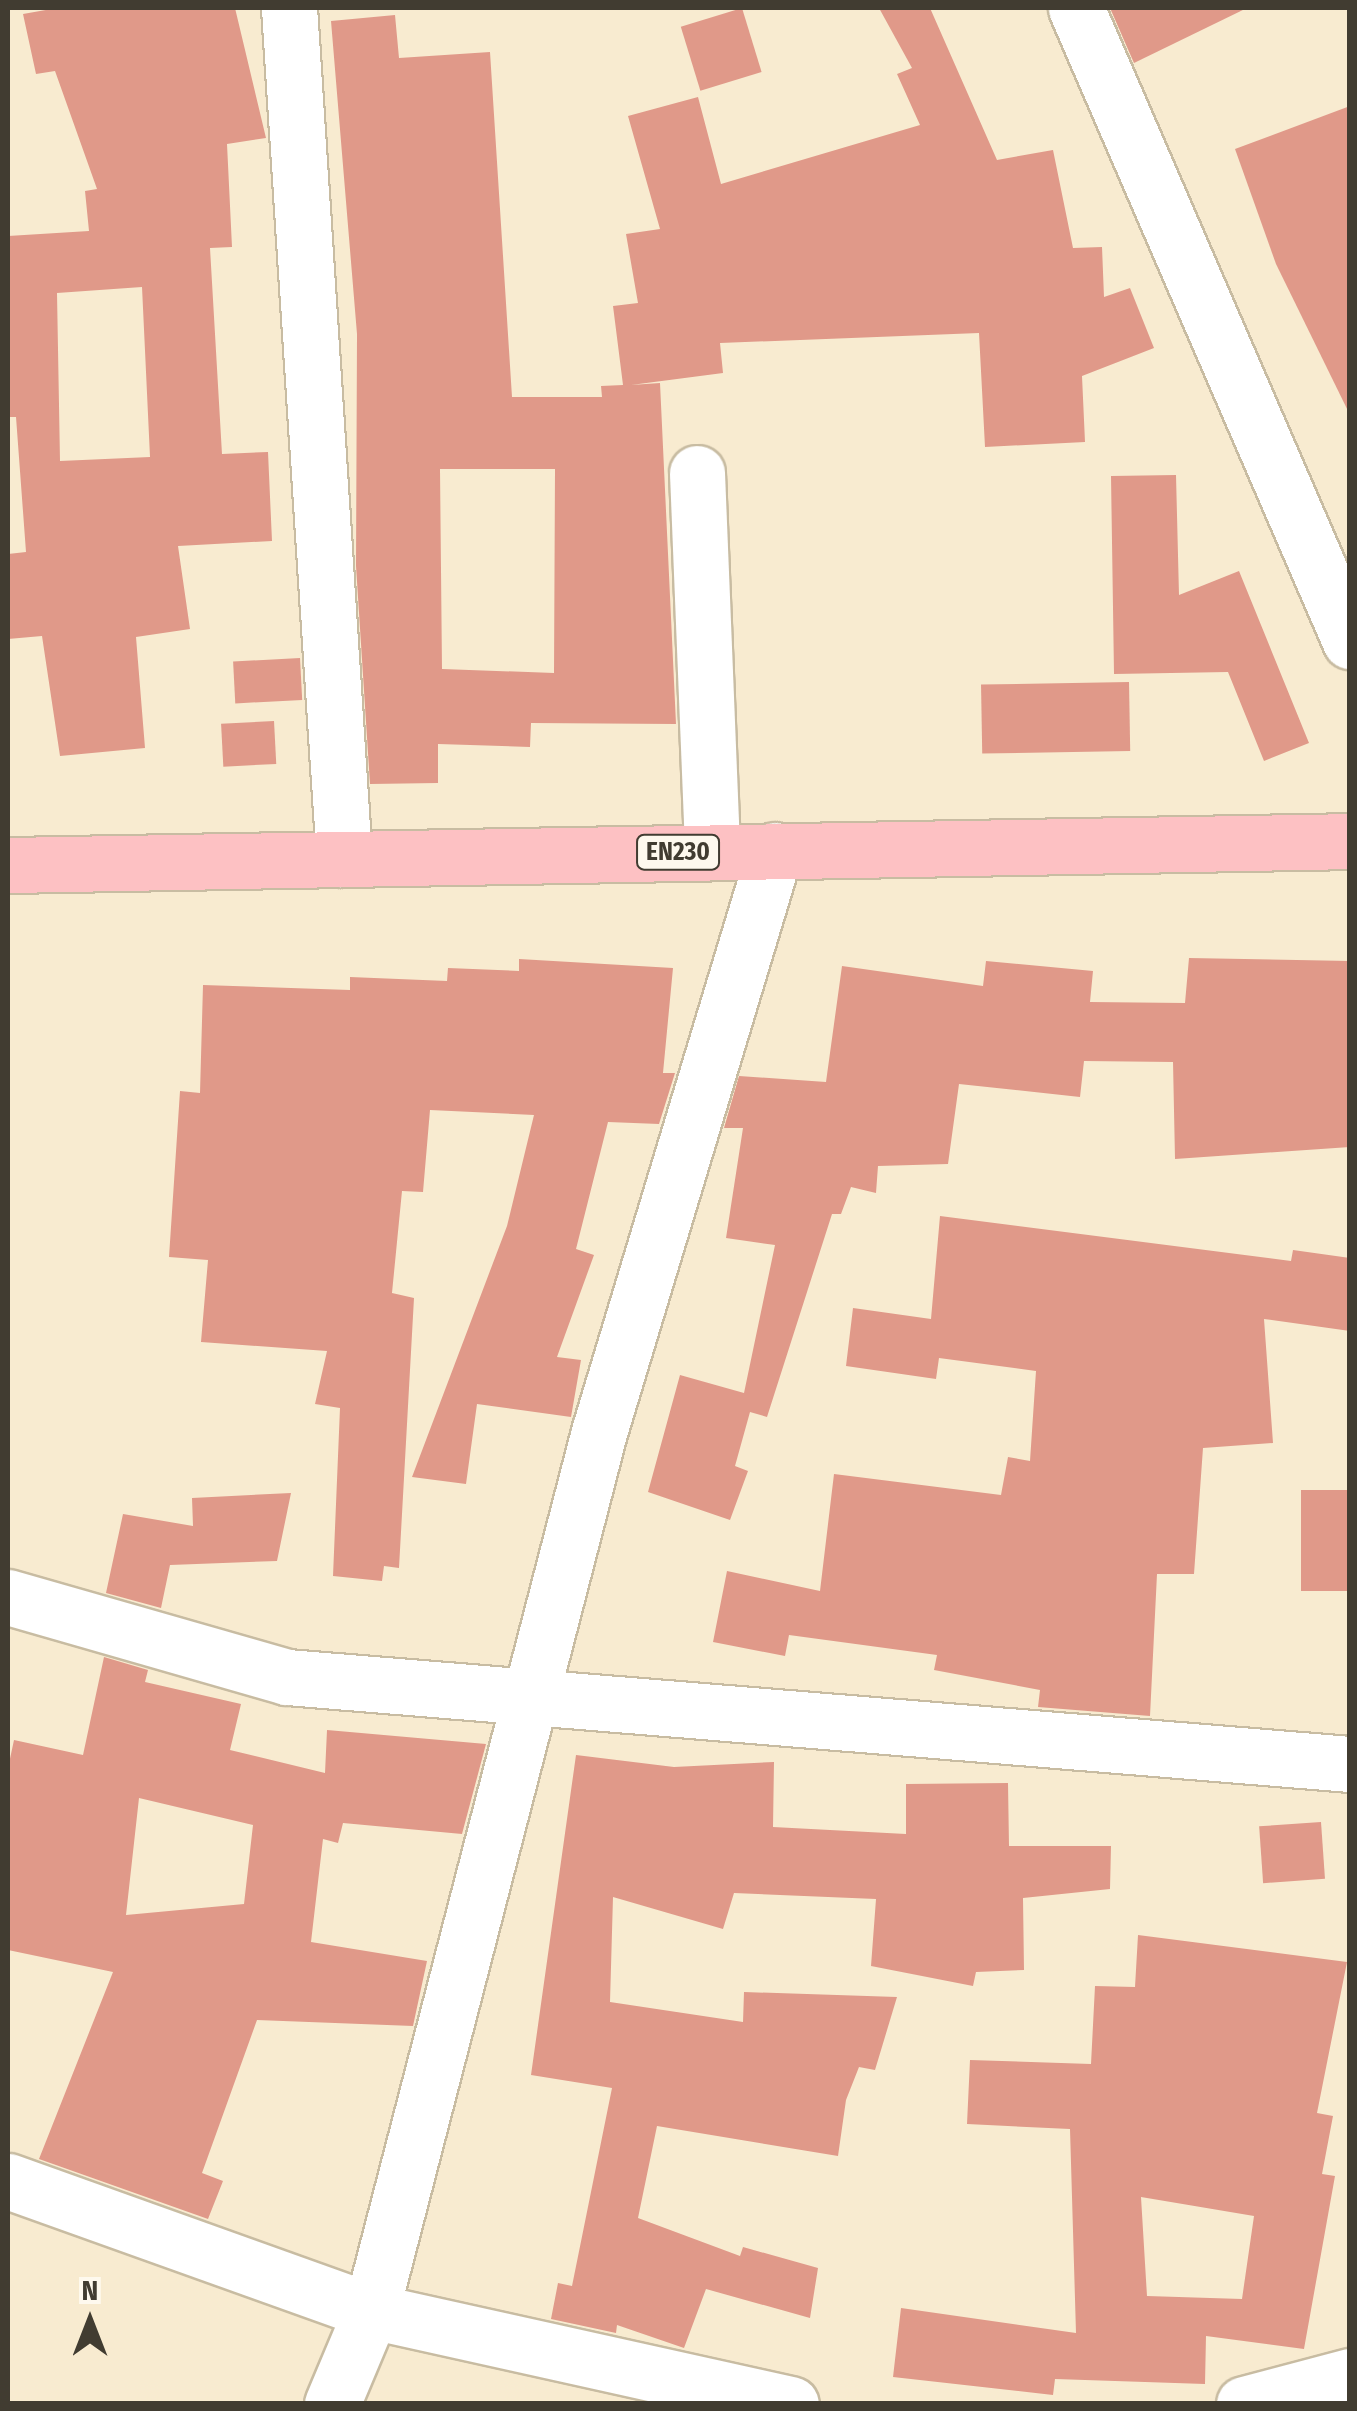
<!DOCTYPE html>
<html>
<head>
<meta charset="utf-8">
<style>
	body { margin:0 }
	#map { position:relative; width:1357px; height:2411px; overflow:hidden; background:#f8ebd0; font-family:"Fira Sans Condensed",sans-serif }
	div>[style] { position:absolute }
	.building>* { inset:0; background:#e09989; transform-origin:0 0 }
	.roads { filter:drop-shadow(2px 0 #c8bca2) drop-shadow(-2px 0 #c8bca2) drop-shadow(0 2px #c8bca2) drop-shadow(0 -2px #c8bca2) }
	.minor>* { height:55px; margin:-27.5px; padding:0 27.5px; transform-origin:27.5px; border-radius:27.5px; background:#fff }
	.major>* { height:55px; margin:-27.5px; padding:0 27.5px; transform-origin:27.5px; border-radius:27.5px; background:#fdc1c3 }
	span { translate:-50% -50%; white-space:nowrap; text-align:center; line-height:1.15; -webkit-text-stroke:10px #fef9ee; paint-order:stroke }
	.shield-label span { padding:2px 8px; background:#fef9ee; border:2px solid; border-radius:8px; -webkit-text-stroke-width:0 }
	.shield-label { font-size:25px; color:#413c31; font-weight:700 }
	.frame { position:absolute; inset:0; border:10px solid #413c31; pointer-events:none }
	.north { position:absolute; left:40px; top:2271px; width:100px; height:100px; -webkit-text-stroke:8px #fef9ee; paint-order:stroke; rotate:0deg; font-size:28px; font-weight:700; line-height:40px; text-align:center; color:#413c31 }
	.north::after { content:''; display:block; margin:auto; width:35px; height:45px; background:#413c31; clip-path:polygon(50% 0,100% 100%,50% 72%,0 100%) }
</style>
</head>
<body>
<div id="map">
	<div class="building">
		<div style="clip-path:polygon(evenodd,57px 8px,235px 8px,266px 138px,227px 144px,232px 247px,210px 248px,222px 454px,268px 452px,272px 541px,178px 546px,190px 629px,136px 637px,145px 748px,60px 756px,42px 636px,8px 639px,8px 554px,26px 552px,16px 417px,8px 417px,8px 236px,89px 231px,85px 191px,97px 189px,55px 71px,36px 74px,23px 14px,57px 8px,142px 287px,150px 457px,60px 461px,57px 293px,142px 287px)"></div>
		<div style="left:742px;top:8px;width:67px;height:64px;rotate:73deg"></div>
		<div style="clip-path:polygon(evenodd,879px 8px,930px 8px,997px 160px,1053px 150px,1073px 248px,1102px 247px,1104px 297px,1130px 288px,1154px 348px,1082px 376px,1085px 442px,985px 447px,979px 333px,720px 343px,723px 373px,631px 385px,660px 383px,676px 724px,531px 723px,530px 747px,438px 744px,438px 783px,370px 784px,356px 566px,357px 334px,331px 21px,395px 15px,399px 58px,490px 52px,512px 397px,602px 397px,601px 386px,623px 385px,613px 306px,638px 303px,626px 234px,660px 229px,628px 116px,698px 97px,721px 184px,920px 125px,897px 74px,912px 68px,879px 8px,440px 469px,555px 469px,554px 673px,442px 669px,440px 469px)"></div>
		<div style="clip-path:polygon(1110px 8px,1247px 8px,1134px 63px)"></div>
		<div style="clip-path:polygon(1350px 106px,1350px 415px,1276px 264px,1235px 149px)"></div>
		<div style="clip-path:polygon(1176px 475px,1179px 595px,1239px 571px,1309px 743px,1264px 761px,1228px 672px,1114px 674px,1111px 476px)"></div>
		<div style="left:300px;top:658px;width:42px;height:67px;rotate:87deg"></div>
		<div style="left:1129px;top:682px;width:69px;height:148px;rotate:89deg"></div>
		<div style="left:274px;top:721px;width:43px;height:53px;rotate:87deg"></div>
		<div style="clip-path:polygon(1189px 958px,1350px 961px,1350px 1147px,1175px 1159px,1173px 1062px,1084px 1061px,1080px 1097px,959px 1084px,948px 1164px,878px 1166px,876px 1193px,851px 1187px,841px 1214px,832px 1214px,767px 1417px,750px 1412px,735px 1466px,748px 1471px,730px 1520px,648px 1492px,680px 1375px,744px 1393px,775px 1245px,726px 1238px,743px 1128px,724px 1128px,739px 1076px,826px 1082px,842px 966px,983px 986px,986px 961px,1093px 971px,1090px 1002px,1185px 1003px)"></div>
		<div style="clip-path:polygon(519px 959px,673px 968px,663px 1073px,675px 1073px,659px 1124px,608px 1122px,576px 1249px,594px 1255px,557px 1357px,581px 1360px,571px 1417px,477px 1404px,466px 1484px,412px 1477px,507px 1226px,534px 1115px,430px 1110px,423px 1192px,402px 1191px,392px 1293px,414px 1298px,399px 1568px,384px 1566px,382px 1581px,333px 1576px,340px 1408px,315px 1404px,327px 1351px,201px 1342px,208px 1260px,169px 1257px,180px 1091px,200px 1093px,203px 985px,350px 990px,350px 977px,447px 981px,448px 968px,519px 971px)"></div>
		<div style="clip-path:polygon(940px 1216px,1291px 1261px,1293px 1250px,1350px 1258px,1350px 1331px,1264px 1319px,1273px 1443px,1203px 1448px,1194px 1574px,1157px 1574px,1150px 1716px,1038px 1707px,1040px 1690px,934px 1670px,937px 1655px,789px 1635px,785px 1656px,713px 1642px,727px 1571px,820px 1591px,834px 1474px,1001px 1495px,1008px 1457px,1030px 1461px,1036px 1371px,939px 1358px,936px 1379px,846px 1366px,853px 1308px,931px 1319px)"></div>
		<div style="left:1301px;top:1490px;width:49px;height:101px"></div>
		<div style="clip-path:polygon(291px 1493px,277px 1561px,170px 1565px,161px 1608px,106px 1593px,123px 1514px,193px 1526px,192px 1498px)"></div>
		<div style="clip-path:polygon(evenodd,104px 1657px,148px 1670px,145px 1682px,241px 1704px,230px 1750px,325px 1773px,327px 1730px,486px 1744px,462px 1834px,343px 1823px,338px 1843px,323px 1839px,311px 1942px,427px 1961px,413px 2026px,257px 2020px,202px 2173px,223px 2181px,208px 2219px,39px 2159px,113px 1972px,8px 1950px,8px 1768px,14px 1740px,83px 1755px,104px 1657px,139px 1798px,253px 1825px,244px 1904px,126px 1915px,139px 1798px)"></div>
		<div style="clip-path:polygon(576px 1755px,674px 1767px,774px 1762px,773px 1827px,906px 1834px,906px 1784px,1008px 1783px,1009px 1846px,1111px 1846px,1110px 1889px,1023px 1898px,1024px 1970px,976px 1972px,973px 1986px,871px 1966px,876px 1899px,734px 1893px,723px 1929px,613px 1897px,610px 2002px,743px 2022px,744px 1992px,897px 1997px,875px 2070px,859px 2067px,846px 2100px,838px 2156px,657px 2126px,638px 2218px,740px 2256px,743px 2247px,818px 2268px,810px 2318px,706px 2289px,684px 2348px,617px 2325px,616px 2333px,551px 2319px,558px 2283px,572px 2286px,612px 2088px,531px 2075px)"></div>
		<div style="left:1321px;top:1822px;width:57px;height:62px;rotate:86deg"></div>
		<div style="clip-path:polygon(evenodd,1138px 1935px,1347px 1962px,1317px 2113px,1333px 2116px,1322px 2174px,1335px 2176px,1304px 2349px,1206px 2336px,1205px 2384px,1055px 2379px,1053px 2395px,893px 2377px,901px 2308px,1076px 2333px,1070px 2129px,967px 2124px,970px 2060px,1091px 2064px,1095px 1986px,1135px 1987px,1138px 1935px,1141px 2197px,1254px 2216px,1242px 2299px,1147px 2296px,1141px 2197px)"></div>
	</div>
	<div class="roads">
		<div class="minor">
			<div style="left:289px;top:8px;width:853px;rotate:86.3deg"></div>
			<div style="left:1076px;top:8px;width:690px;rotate:66.59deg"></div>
			<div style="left:697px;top:473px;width:378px;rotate:87.7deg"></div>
			<div style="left:8px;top:1597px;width:290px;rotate:16deg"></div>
			<div style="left:287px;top:1677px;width:1067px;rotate:4.68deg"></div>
			<div style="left:8px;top:2181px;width:386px;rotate:19.7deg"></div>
			<div style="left:371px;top:2311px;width:430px;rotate:12.5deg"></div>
			<div style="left:332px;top:2404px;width:101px;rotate:-67.2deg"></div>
			<div style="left:371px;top:2311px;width:908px;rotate:-75.46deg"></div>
			<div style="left:599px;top:1432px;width:608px;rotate:-73.17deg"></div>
			<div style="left:1244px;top:2404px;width:110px;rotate:-14.8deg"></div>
		</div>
		<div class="major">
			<div style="left:8px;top:865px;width:1342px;rotate:-1.02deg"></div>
		</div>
	</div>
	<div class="shield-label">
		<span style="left:678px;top:852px">EN230</span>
	</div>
	<div class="frame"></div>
	<div class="north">N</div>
</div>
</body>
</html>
